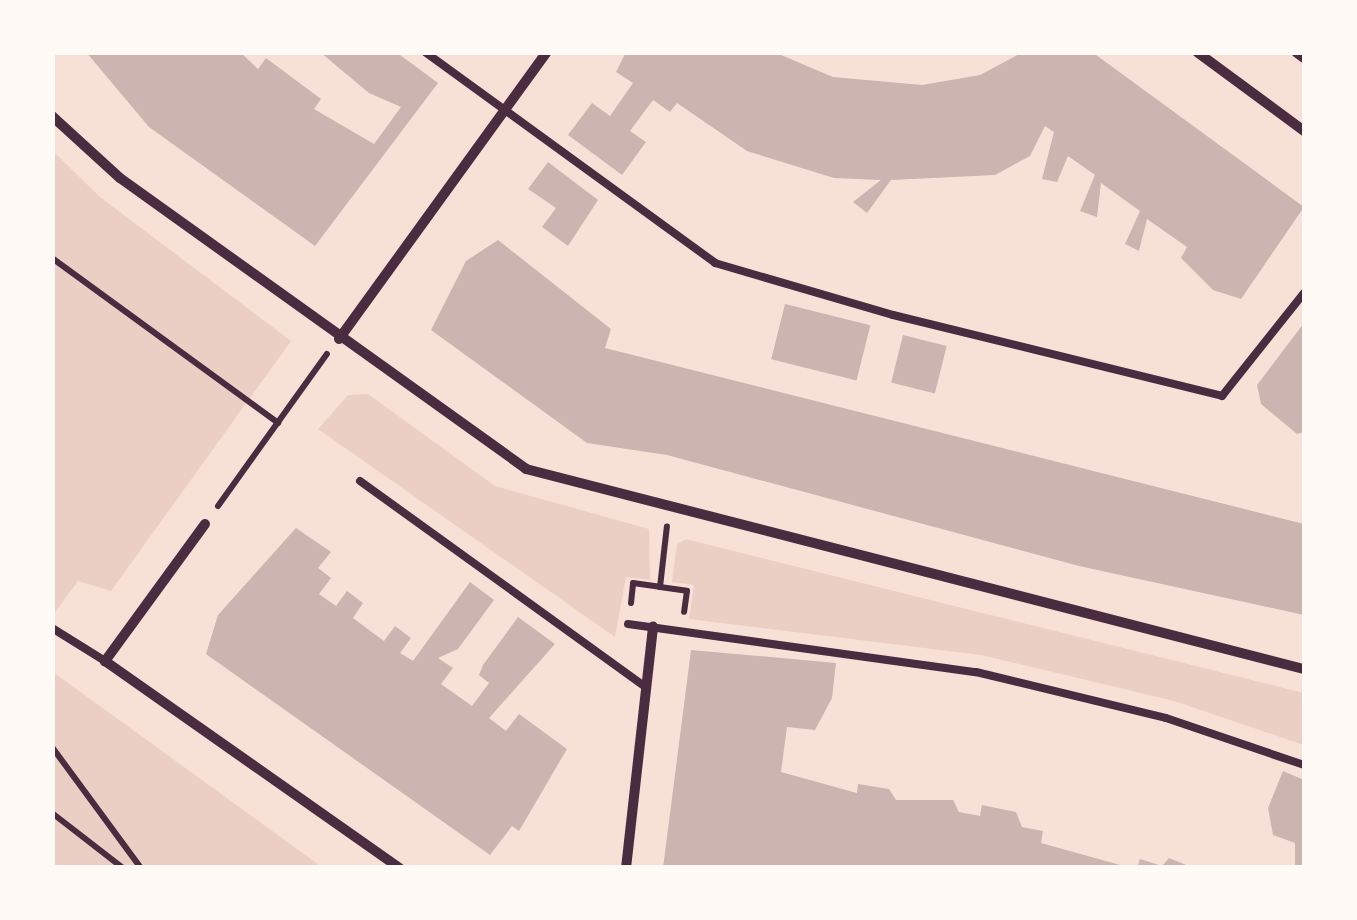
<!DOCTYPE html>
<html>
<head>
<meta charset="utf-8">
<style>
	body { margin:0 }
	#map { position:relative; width:1357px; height:920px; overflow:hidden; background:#f7e1d7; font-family:Figtree,sans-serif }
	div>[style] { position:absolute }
	.green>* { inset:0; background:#ebcfc5 }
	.building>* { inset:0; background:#ccb4b1; transform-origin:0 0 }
	.path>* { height:6px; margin:-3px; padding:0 3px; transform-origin:3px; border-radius:3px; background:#4a2c40 }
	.service>* { height:8px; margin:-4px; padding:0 4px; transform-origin:4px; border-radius:4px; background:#4a2c40 }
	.minor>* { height:10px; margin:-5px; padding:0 5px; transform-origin:5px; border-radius:5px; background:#4a2c40 }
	span { translate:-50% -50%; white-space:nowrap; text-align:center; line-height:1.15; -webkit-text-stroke:10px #fffaf5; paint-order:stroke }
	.frame { position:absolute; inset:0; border:55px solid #fffaf5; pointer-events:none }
</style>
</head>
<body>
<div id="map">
	<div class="green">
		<div style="clip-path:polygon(52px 150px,100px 197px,291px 341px,111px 591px,78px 581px,53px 615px)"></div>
		<div style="clip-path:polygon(368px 394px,495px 486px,649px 529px,650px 580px,626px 577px,615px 637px,318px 429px,348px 395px)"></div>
		<div style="clip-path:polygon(686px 539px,1304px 693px,1304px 745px,1174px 701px,981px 655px,689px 619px,694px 585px,672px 582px,677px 544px)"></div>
		<div style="clip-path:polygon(53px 672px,322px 867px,53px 867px)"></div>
	</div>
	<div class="building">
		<div style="clip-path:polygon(86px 52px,240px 52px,258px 69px,266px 58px,321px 99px,314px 109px,374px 144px,401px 107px,369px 93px,320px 52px,396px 52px,438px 83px,315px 246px,149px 127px)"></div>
		<div style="clip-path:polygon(626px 52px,774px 52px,833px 77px,922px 85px,980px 75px,1023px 52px,1092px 52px,1304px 207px,1241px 299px,1213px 290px,1181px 258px,1187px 247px,1147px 219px,1139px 251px,1125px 244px,1140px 211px,1101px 183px,1097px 217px,1080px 211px,1095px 175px,1068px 156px,1057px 182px,1042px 179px,1054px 132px,1045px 126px,1030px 156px,995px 175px,891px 180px,867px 213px,853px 202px,881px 180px,834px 178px,747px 151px,677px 103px,670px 112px,653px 100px,630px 131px,646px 142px,622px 175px,568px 135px,592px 103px,610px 116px,633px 83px,616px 72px)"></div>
		<div style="clip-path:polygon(548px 162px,598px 200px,568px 246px,542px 227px,556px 208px,528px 189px)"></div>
		<div style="clip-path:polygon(498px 240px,611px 329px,605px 348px,1304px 524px,1304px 615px,1079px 566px,667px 455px,587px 443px,431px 330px,466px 261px)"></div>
		<div style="left:785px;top:304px;width:88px;height:57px;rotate:14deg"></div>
		<div style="clip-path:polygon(1304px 323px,1304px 432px,1297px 434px,1261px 404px,1257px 385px)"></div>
		<div style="left:903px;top:335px;width:45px;height:49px;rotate:14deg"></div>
		<div style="clip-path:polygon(296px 528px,331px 552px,318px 568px,331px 578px,319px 594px,336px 606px,347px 591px,363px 603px,353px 618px,365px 627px,384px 641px,395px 626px,411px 638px,400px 653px,413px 661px,470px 582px,494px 600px,458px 649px,438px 658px,453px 668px,441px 684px,472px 706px,489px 683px,479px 675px,483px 665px,518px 617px,555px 644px,489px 718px,506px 731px,519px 714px,567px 749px,519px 831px,512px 826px,490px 855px,206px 654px,218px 615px)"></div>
		<div style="clip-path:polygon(691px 650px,836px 663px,832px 698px,815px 730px,787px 727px,781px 772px,857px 793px,858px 784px,889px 789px,896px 800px,953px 800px,959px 812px,980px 816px,982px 805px,1016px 812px,1022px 827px,1043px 831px,1041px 843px,1131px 868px,663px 868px)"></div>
		<div style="clip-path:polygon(1283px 771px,1304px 780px,1304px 868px,1295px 868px,1295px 843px,1273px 835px,1268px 808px)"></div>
		<div style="clip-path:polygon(1169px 858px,1194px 868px,1137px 868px,1140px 859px,1162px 866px)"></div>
	</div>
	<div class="path">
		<div style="left:52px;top:258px;width:280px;rotate:36.1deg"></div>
		<div style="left:218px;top:506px;width:187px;rotate:-54.4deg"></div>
		<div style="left:660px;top:587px;width:27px;rotate:8deg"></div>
		<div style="left:687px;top:591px;width:21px;rotate:98deg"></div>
		<div style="left:631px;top:603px;width:20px;rotate:-84deg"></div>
		<div style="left:633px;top:583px;width:27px;rotate:8deg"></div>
		<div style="left:660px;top:587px;width:61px;rotate:-83.5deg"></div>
		<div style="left:52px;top:747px;width:150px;rotate:53.7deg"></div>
		<div style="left:52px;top:813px;width:90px;rotate:37.8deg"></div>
	</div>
	<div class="service">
		<div style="left:425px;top:52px;width:359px;rotate:36deg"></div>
		<div style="left:715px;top:263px;width:185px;rotate:16.3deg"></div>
		<div style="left:893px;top:315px;width:339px;rotate:13.8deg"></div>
		<div style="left:1222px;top:396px;width:132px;rotate:-51.5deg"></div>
		<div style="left:360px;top:481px;width:352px;rotate:35.8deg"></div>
		<div style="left:628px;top:624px;width:351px;rotate:7.9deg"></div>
		<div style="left:976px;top:672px;width:195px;rotate:13.6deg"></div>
		<div style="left:1166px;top:718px;width:146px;rotate:18.8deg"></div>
		<div style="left:52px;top:628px;width:62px;rotate:31.9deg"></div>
	</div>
	<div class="minor">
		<div style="left:1197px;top:52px;width:133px;rotate:36.4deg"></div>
		<div style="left:1296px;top:52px;width:10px;rotate:37deg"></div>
		<div style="left:52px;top:116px;width:92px;rotate:42.4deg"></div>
		<div style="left:120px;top:178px;width:500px;rotate:35.6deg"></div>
		<div style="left:526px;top:469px;width:803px;rotate:14.42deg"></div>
		<div style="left:339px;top:339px;width:354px;rotate:-54.1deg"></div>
		<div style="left:205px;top:524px;width:170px;rotate:126.1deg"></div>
		<div style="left:105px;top:661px;width:360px;rotate:35.1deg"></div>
		<div style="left:626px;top:868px;width:243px;rotate:-83.6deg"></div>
	</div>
	<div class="frame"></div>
</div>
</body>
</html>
